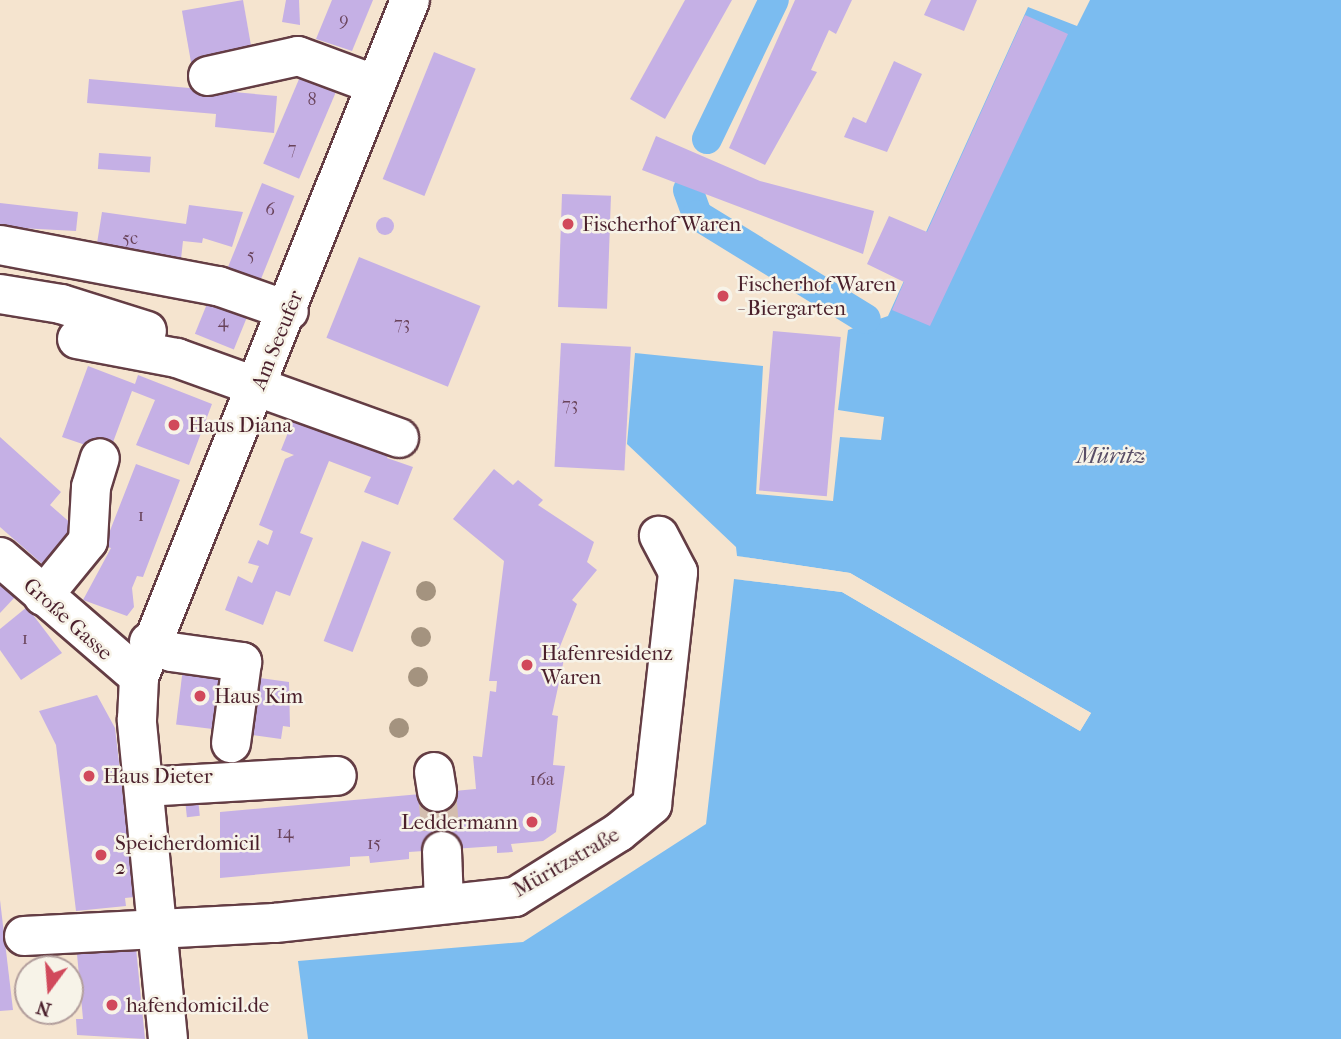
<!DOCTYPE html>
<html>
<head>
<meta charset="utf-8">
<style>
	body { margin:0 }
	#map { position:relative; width:1341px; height:1039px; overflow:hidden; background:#f5e4cf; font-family:"IM FELL French Canon",serif }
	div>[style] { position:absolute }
	.water>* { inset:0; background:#7bbcf0 }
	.pier>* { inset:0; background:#f5e4cf }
	.canal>* { height:30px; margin:-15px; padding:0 15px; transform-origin:15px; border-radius:15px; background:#7bbcf0 }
	.building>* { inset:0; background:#c5b0e5; transform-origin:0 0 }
	.round { border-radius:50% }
	.minor-tunnel>* { height:38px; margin-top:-19px; transform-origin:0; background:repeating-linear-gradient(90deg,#d3bdae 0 38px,transparent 0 57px) }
	.roads { filter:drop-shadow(2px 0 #643d44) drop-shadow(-2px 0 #643d44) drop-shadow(0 2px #643d44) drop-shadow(0 -2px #643d44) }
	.minor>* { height:38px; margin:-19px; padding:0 19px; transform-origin:19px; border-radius:19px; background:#fff }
	.trees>* { width:20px; height:20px; margin:-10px; border-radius:50%; background:#a4937f }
	.dots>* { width:19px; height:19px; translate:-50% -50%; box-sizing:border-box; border:4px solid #f7f3e8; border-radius:50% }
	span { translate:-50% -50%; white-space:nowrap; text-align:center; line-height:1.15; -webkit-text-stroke:5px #f7f3e8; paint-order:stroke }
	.number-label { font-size:18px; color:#69435a }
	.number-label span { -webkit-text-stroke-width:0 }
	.poi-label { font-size:21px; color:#4a1f2b }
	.left { translate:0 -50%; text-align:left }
	.right { translate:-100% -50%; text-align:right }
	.street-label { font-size:21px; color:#4a1f2b }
	.water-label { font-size:23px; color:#594e66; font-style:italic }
	.north { position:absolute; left:14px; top:955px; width:70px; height:70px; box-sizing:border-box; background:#f7f3e8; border:2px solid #b29e9c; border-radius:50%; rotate:196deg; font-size:19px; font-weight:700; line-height:28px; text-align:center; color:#4a1f2b }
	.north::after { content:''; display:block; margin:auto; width:24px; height:32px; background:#d1495b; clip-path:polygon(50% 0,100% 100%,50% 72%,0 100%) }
</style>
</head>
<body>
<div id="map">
	<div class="water">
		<div style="clip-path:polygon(1090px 0,1341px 0,1341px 1039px,308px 1039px,298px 961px,523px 942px,706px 824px,734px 579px,842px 592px,1080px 731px,1091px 713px,850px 573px,737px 556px,736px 547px,627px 444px,635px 353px,763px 366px,756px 494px,833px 501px,840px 437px,881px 440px,884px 417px,838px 410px,848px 330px,888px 316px,1028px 7px,1077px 26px)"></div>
	</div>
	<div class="pier">
		<div style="clip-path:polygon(737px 556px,850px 573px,1091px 713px,1080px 731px,842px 592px,734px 579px,843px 589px,1079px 726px,1086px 714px,849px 576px)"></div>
	</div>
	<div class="canal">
		<div style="left:707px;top:139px;width:154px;rotate:-64.3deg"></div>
		<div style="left:688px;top:190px;width:27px;rotate:70deg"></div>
		<div style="left:697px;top:215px;width:198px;rotate:31.6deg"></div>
	</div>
	<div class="building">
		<div style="left:243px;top:0;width:54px;height:62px;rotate:80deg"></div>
		<div style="clip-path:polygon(286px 0,299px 0,300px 25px,282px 22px)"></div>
		<div style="clip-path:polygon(332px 0,373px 0,352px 51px,316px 39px)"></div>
		<div style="clip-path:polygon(685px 0,732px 0,665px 119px,630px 99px)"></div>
		<div style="clip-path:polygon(795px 0,852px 0,836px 34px,829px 30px,811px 70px,817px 72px,765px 165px,729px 148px)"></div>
		<div style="clip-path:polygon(931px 0,977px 0,964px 31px,924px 15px)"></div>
		<div style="clip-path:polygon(1025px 15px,1068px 34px,930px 326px,892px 310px,904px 282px,867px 264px,889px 216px,927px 232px)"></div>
		<div style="left:434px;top:52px;width:45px;height:137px;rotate:22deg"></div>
		<div style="clip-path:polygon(894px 61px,922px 74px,887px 152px,844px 137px,853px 117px,866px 123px)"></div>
		<div style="left:305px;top:65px;width:39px;height:107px;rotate:23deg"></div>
		<div style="clip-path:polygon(89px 79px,277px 96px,274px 133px,215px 127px,216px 114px,87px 103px)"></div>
		<div style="clip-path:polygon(656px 136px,760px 181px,874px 211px,863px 254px,642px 170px)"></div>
		<div style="left:99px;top:153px;width:52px;height:16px;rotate:4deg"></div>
		<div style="left:262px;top:183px;width:35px;height:98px;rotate:22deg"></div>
		<div style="left:562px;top:194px;width:49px;height:113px;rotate:2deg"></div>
		<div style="clip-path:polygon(0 203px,78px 212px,76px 231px,0 227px)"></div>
		<div style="clip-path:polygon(189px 205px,243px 212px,232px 247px,203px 238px,202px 243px,183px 241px,180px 268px,95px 256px,102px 212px,186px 224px)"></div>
		<div class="round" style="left:376px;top:217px;width:18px;height:18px"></div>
		<div style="left:359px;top:257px;width:131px;height:87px;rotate:22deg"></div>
		<div style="left:211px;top:294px;width:42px;height:43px;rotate:22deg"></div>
		<div style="left:773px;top:331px;width:68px;height:160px;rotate:5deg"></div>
		<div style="left:561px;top:343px;width:70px;height:124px;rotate:3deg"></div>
		<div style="clip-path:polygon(88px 366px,135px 384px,138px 375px,212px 404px,189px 465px,136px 445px,155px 400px,132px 391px,109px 453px,62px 437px)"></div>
		<div style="clip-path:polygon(297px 410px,391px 447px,387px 458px,413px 467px,398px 505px,364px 492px,371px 477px,329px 461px,300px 533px,313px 538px,290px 596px,276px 591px,263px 625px,225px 610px,238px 576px,252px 583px,259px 566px,248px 563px,258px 540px,268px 545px,273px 531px,259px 525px,285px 459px,294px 455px,281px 450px)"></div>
		<div style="clip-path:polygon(0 437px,61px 492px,50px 505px,81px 532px,48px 569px,0 527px)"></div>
		<div style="clip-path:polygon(136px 464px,180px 480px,143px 577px,137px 576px,132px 588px,134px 607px,127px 616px,83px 600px,111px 548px,104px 546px)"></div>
		<div style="clip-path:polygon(494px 469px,513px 485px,518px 480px,543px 500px,538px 505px,594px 542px,587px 562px,597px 570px,572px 600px,577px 604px,559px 649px,566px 650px,552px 715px,558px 716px,553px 765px,565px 766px,556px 832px,543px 841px,511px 844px,513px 852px,497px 853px,497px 846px,409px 852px,409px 859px,370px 863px,369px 856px,350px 857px,350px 866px,220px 878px,220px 812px,476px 789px,473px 756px,482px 757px,490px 691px,496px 692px,497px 681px,489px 681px,504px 561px,453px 519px)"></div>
		<div style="left:362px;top:541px;width:31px;height:107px;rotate:21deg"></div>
		<div style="clip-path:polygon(0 583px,15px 597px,0 613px)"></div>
		<div style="clip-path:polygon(27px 607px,62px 653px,21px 680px,0 650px,0 629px)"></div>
		<div style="left:183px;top:668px;width:43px;height:57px;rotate:7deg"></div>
		<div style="clip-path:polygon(260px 678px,289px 682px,290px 727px,283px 726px,281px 739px,253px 735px)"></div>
		<div style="clip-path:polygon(97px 695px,115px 728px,135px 897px,125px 898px,126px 906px,76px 911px,56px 745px,39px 711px)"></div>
		<div style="left:197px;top:789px;width:27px;height:13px;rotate:84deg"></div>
		<div style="clip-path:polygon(0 900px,13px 1010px,0 1011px)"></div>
		<div style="clip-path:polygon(136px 948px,145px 1039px,77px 1035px,76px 1019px,83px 1019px,77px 954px)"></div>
	</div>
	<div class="minor-tunnel">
		<div style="left:437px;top:792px;width:59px;rotate:85.2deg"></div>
	</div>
	<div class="roads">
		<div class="minor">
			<div style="left:208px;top:76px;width:92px;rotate:-12.5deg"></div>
			<div style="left:298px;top:56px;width:83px;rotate:20.4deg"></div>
			<div style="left:0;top:245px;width:222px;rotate:10.7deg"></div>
			<div style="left:218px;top:286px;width:75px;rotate:19.4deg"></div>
			<div style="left:0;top:294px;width:62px;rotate:9.3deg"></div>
			<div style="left:61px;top:304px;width:90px;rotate:17.4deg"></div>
			<div style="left:77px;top:339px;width:102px;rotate:10.8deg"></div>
			<div style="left:177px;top:358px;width:236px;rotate:19.8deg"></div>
			<div style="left:0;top:557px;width:184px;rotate:40.8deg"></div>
			<div style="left:43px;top:596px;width:71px;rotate:-50.7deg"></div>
			<div style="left:88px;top:541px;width:54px;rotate:-86.8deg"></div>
			<div style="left:91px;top:487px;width:30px;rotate:-73deg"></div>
			<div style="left:149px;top:642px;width:24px;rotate:24deg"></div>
			<div style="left:171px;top:652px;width:72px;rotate:8deg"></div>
			<div style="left:242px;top:662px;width:82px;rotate:97.7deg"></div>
			<div style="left:434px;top:772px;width:20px;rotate:81deg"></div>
			<div style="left:144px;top:787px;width:193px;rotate:-3.3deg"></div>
			<div style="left:442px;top:851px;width:51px;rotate:87.8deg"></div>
			<div style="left:24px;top:936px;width:251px;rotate:-3deg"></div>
			<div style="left:275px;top:923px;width:241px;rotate:-6.2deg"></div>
			<div style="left:515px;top:897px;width:123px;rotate:-32deg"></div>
			<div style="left:619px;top:832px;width:43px;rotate:-39.3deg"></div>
			<div style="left:652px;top:805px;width:234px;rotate:-83.6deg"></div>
			<div style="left:678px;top:572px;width:41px;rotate:-117.8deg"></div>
			<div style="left:168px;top:1039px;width:321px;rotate:-95.6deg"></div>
			<div style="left:137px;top:720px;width:43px;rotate:-87.3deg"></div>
			<div style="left:139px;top:677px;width:729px;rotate:-68.18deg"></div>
		</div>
	</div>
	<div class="trees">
		<div style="left:426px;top:591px"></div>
		<div style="left:421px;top:637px"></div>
		<div style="left:418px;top:677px"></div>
		<div style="left:399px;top:728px"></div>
	</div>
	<div class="dots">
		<div style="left:568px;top:224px;background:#d1495b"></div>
		<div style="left:723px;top:296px;background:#d1495b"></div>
		<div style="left:174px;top:425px;background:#d1495b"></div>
		<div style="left:527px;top:665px;background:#d1495b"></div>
		<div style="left:200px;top:696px;background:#d1495b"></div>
		<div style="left:89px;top:776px;background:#d1495b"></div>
		<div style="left:532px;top:822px;background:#d1495b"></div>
		<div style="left:101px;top:855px;background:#d1495b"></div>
		<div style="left:112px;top:1005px;background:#d1495b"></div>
	</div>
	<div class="number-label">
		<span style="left:344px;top:20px">9</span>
		<span style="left:312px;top:100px">8</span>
		<span style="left:292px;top:149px">7</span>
		<span style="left:270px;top:210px">6</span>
		<span style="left:130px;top:239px">5c</span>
		<span style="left:251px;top:256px">5</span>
		<span style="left:223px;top:322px">4</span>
		<span style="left:402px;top:324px">73</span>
		<span style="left:570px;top:405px">73</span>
		<span style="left:141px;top:516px">1</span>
		<span style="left:25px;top:639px">1</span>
		<span style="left:542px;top:780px">16a</span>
		<span style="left:285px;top:833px">14</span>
		<span style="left:374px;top:844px">15</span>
	</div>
	<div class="poi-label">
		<span class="left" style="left:582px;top:224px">Fischerhof Waren</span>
		<span class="left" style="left:737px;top:296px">Fischerhof Waren<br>- Biergarten</span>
		<span class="left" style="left:188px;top:425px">Haus Diana</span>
		<span class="left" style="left:541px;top:665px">Hafenresidenz<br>Waren</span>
		<span class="left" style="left:214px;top:696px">Haus Kim</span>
		<span class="left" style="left:103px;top:776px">Haus Dieter</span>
		<span class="right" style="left:518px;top:822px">Leddermann</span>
		<span class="left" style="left:115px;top:855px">Speicherdomicil<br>2</span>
		<span class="left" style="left:126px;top:1005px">hafendomicil.de</span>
	</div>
	<div class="street-label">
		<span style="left:277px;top:340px;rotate:-68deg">Am Seeufer</span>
		<span style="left:68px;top:619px;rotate:42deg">Große Gasse</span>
		<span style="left:566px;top:862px;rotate:-30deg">Müritzstraße</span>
	</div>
	<div class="water-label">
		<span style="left:1111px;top:456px">Müritz</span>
	</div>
	<div class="north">N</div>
</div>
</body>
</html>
